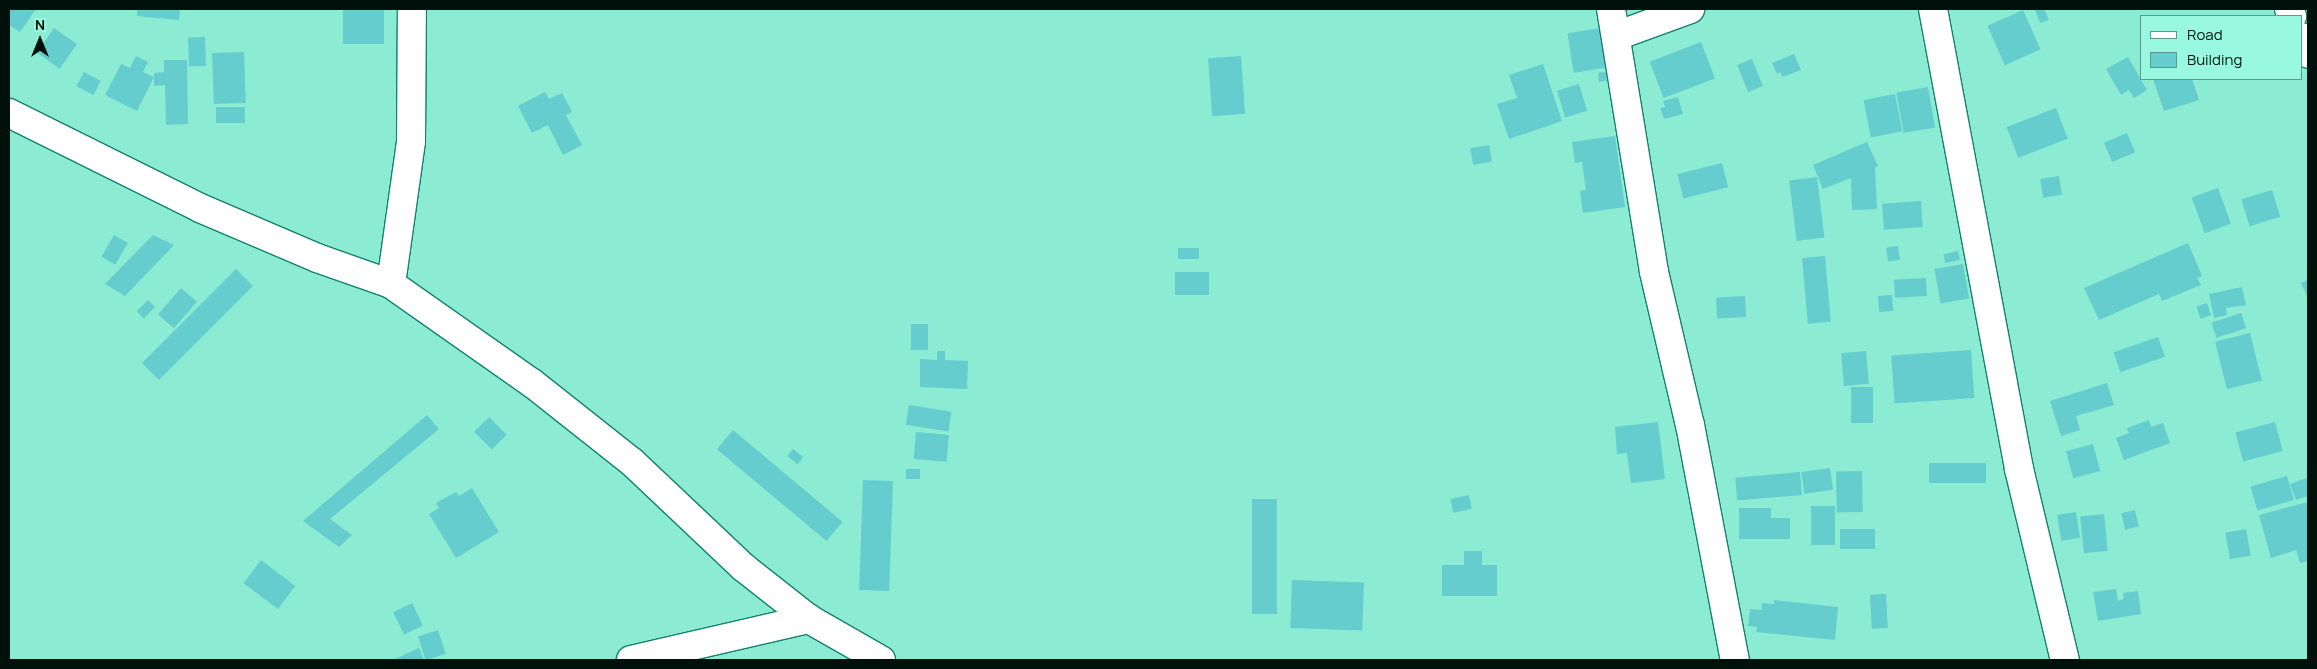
<!DOCTYPE html>
<html>
<head>
<meta charset="utf-8">
<style>
	body { margin:0 }
	#map { position:relative; width:2317px; height:669px; overflow:hidden; background:#8cebd3; font-family:Manrope,sans-serif }
	div>[style] { position:absolute }
	.building>* { inset:0; background:#65cdce; transform-origin:0 0 }
	.roads { filter:drop-shadow(1px 0 #13816c) drop-shadow(-1px 0 #13816c) drop-shadow(0 1px #13816c) drop-shadow(0 -1px #13816c) }
	.street>* { height:28px; margin:-14px; padding:0 14px; transform-origin:14px; border-radius:14px; background:#fff }
	.secondary>* { height:28px; margin:-14px; padding:0 14px; transform-origin:14px; border-radius:14px; background:#fff }
	span { translate:-50% -50%; white-space:nowrap; text-align:center; line-height:1.15; -webkit-text-stroke:4px #99f8e0; paint-order:stroke }
	.frame { position:absolute; inset:0; border:10px solid #00100b; pointer-events:none }
	.legend { position:absolute; left:2140px; top:15px; width:162px; height:65px; box-sizing:border-box; background:#99f8e0; border:1px solid #5c9b8b; margin:0; padding:6px 9px; list-style:none; font-size:15px; color:#00100b }
	.legend li { display:flex; align-items:center; gap:10px; height:25px }
	.legend b { width:25px; border:1px solid #5c9b8b }
	.north { position:absolute; left:15px; top:15px; width:50px; height:50px; -webkit-text-stroke:4px #99f8e0; paint-order:stroke; rotate:0deg; font-size:14px; font-weight:700; line-height:20px; text-align:center; color:#00100b }
	.north::after { content:''; display:block; margin:auto; width:18px; height:22px; background:#00100b; clip-path:polygon(50% 0,100% 100%,50% 72%,0 100%) }
</style>
</head>
<body>
<div id="map">
	<div class="building">
		<div style="clip-path:polygon(9px 9px,36px 9px,20px 32px,9px 25px)"></div>
		<div style="clip-path:polygon(137px 9px,180px 9px,179px 20px,137px 16px)"></div>
		<div style="left:343px;top:9px;width:41px;height:35px"></div>
		<div style="clip-path:polygon(2044px 9px,2049px 20px,2040px 23px,2035px 10px)"></div>
		<div style="left:2023px;top:10px;width:43px;height:39px;rotate:66deg"></div>
		<div style="left:54px;top:28px;width:28px;height:30px;rotate:35deg"></div>
		<div style="left:1601px;top:28px;width:40px;height:34px;rotate:81deg"></div>
		<div style="left:205px;top:37px;width:29px;height:17px;rotate:88deg"></div>
		<div style="left:1701px;top:42px;width:39px;height:55px;rotate:69deg"></div>
		<div style="left:244px;top:52px;width:51px;height:32px;rotate:88deg"></div>
		<div style="clip-path:polygon(1794px 54px,1801px 70px,1783px 77px,1780px 72px,1777px 74px,1772px 63px)"></div>
		<div style="clip-path:polygon(136px 56px,148px 62px,143px 72px,154px 77px,137px 111px,105px 95px,121px 64px,130px 68px)"></div>
		<div style="left:1241px;top:56px;width:58px;height:33px;rotate:86deg"></div>
		<div style="clip-path:polygon(2128px 57px,2147px 90px,2134px 98px,2129px 90px,2121px 95px,2106px 69px)"></div>
		<div style="left:1752px;top:59px;width:29px;height:16px;rotate:68deg"></div>
		<div style="clip-path:polygon(164px 60px,187px 60px,188px 124px,166px 125px,165px 85px,154px 86px,154px 73px,164px 72px)"></div>
		<div style="clip-path:polygon(1543px 64px,1562px 121px,1509px 139px,1497px 104px,1517px 98px,1509px 75px)"></div>
		<div style="clip-path:polygon(1608px 71px,1609px 80px,1599px 82px,1598px 73px)"></div>
		<div style="left:84px;top:72px;width:19px;height:16px;rotate:28deg"></div>
		<div style="clip-path:polygon(2153px 79px,2192px 79px,2199px 100px,2164px 111px)"></div>
		<div style="left:1579px;top:84px;width:28px;height:23px;rotate:73deg"></div>
		<div style="left:1928px;top:87px;width:41px;height:32px;rotate:80deg"></div>
		<div style="clip-path:polygon(545px 92px,549px 99px,562px 93px,572px 112px,566px 115px,582px 145px,563px 155px,548px 125px,532px 133px,518px 106px)"></div>
		<div style="left:1895px;top:94px;width:38px;height:32px;rotate:79deg"></div>
		<div style="clip-path:polygon(1678px 97px,1683px 114px,1664px 119px,1660px 108px,1665px 107px,1663px 101px)"></div>
		<div style="left:245px;top:107px;width:16px;height:29px;rotate:90deg"></div>
		<div style="left:2056px;top:108px;width:33px;height:53px;rotate:69deg"></div>
		<div style="left:2127px;top:133px;width:21px;height:25px;rotate:67deg"></div>
		<div style="clip-path:polygon(1615px 136px,1625px 207px,1583px 213px,1580px 191px,1586px 190px,1582px 162px,1575px 163px,1572px 142px)"></div>
		<div style="clip-path:polygon(1867px 142px,1878px 166px,1875px 167px,1877px 209px,1852px 210px,1851px 178px,1823px 189px,1813px 165px)"></div>
		<div style="left:1489px;top:145px;width:17px;height:19px;rotate:80deg"></div>
		<div style="left:1722px;top:163px;width:25px;height:46px;rotate:76deg"></div>
		<div style="left:2059px;top:176px;width:19px;height:19px;rotate:81deg"></div>
		<div style="left:1817px;top:177px;width:61px;height:28px;rotate:83deg"></div>
		<div style="left:2218px;top:188px;width:38px;height:28px;rotate:70deg"></div>
		<div style="left:2272px;top:190px;width:28px;height:32px;rotate:73deg"></div>
		<div style="left:1921px;top:201px;width:26px;height:39px;rotate:86deg"></div>
		<div style="left:114px;top:235px;width:16px;height:25px;rotate:30deg"></div>
		<div style="clip-path:polygon(153px 235px,174px 245px,125px 296px,105px 284px)"></div>
		<div style="clip-path:polygon(2188px 243px,2202px 276px,2197px 278px,2201px 285px,2162px 301px,2159px 294px,2099px 320px,2084px 288px)"></div>
		<div style="left:1898px;top:246px;width:14px;height:12px;rotate:82deg"></div>
		<div style="left:1178px;top:248px;width:21px;height:11px"></div>
		<div style="left:1958px;top:251px;width:9px;height:15px;rotate:77deg"></div>
		<div style="left:1825px;top:256px;width:66px;height:23px;rotate:85deg"></div>
		<div style="left:1963px;top:264px;width:35px;height:29px;rotate:80deg"></div>
		<div style="left:236px;top:269px;width:24px;height:133px;rotate:45deg"></div>
		<div style="left:1175px;top:272px;width:34px;height:23px"></div>
		<div style="left:1926px;top:278px;width:18px;height:32px;rotate:87deg"></div>
		<div style="clip-path:polygon(2308px 280px,2308px 298px,2301px 283px)"></div>
		<div style="clip-path:polygon(2242px 287px,2246px 305px,2226px 308px,2227px 315px,2214px 318px,2209px 294px)"></div>
		<div style="left:181px;top:288px;width:21px;height:35px;rotate:41deg"></div>
		<div style="left:1892px;top:295px;width:16px;height:14px;rotate:86deg"></div>
		<div style="left:1745px;top:296px;width:21px;height:29px;rotate:87deg"></div>
		<div style="left:148px;top:300px;width:10px;height:16px;rotate:45deg"></div>
		<div style="left:2207px;top:303px;width:13px;height:11px;rotate:72deg"></div>
		<div style="left:2241px;top:313px;width:16px;height:31px;rotate:72deg"></div>
		<div style="left:911px;top:324px;width:17px;height:26px"></div>
		<div style="left:2250px;top:333px;width:49px;height:36px;rotate:76deg"></div>
		<div style="left:2158px;top:337px;width:21px;height:47px;rotate:71deg"></div>
		<div style="left:1971px;top:350px;width:48px;height:80px;rotate:86deg"></div>
		<div style="clip-path:polygon(937px 351px,945px 351px,945px 360px,968px 361px,967px 389px,920px 387px,920px 359px,937px 360px)"></div>
		<div style="left:1866px;top:351px;width:33px;height:25px;rotate:85deg"></div>
		<div style="clip-path:polygon(2107px 383px,2114px 405px,2076px 416px,2080px 430px,2061px 436px,2050px 401px)"></div>
		<div style="left:1851px;top:387px;width:22px;height:36px"></div>
		<div style="left:909px;top:405px;width:43px;height:20px;rotate:9deg"></div>
		<div style="clip-path:polygon(427px 415px,439px 429px,330px 519px,352px 535px,339px 547px,303px 521px)"></div>
		<div style="left:489px;top:417px;width:25px;height:21px;rotate:45deg"></div>
		<div style="clip-path:polygon(2149px 420px,2151px 427px,2163px 423px,2170px 443px,2124px 460px,2116px 438px,2129px 433px,2127px 428px)"></div>
		<div style="clip-path:polygon(1658px 422px,1665px 479px,1631px 483px,1627px 453px,1617px 454px,1615px 427px)"></div>
		<div style="left:2275px;top:422px;width:30px;height:41px;rotate:75deg"></div>
		<div style="left:733px;top:430px;width:143px;height:25px;rotate:40deg"></div>
		<div style="left:916px;top:432px;width:33px;height:27px;rotate:5deg"></div>
		<div style="left:2093px;top:444px;width:28px;height:28px;rotate:75deg"></div>
		<div style="left:793px;top:449px;width:13px;height:9px;rotate:39deg"></div>
		<div style="left:1929px;top:463px;width:57px;height:20px"></div>
		<div style="left:1830px;top:468px;width:22px;height:29px;rotate:82deg"></div>
		<div style="left:906px;top:469px;width:14px;height:10px"></div>
		<div style="left:1862px;top:471px;width:41px;height:26px;rotate:89deg"></div>
		<div style="left:1800px;top:472px;width:23px;height:65px;rotate:85deg"></div>
		<div style="left:2287px;top:476px;width:25px;height:38px;rotate:74deg"></div>
		<div style="clip-path:polygon(2307px 478px,2308px 496px,2296px 500px,2290px 484px)"></div>
		<div style="left:863px;top:480px;width:30px;height:110px;rotate:2deg"></div>
		<div style="clip-path:polygon(472px 488px,499px 532px,456px 558px,429px 514px,439px 508px,436px 503px,456px 492px,459px 496px)"></div>
		<div style="left:1469px;top:495px;width:14px;height:19px;rotate:78deg"></div>
		<div style="left:1252px;top:499px;width:25px;height:115px"></div>
		<div style="clip-path:polygon(2308px 502px,2308px 561px,2300px 563px,2296px 550px,2271px 558px,2259px 515px)"></div>
		<div style="left:1811px;top:506px;width:24px;height:39px"></div>
		<div style="clip-path:polygon(1739px 508px,1771px 508px,1771px 518px,1790px 518px,1790px 539px,1739px 539px)"></div>
		<div style="left:2135px;top:510px;width:17px;height:14px;rotate:77deg"></div>
		<div style="left:2076px;top:512px;width:26px;height:19px;rotate:81deg"></div>
		<div style="left:2104px;top:514px;width:37px;height:24px;rotate:84deg"></div>
		<div style="left:1875px;top:529px;width:20px;height:35px;rotate:90deg"></div>
		<div style="left:2246px;top:529px;width:27px;height:21px;rotate:80deg"></div>
		<div style="clip-path:polygon(1464px 551px,1482px 551px,1482px 565px,1497px 565px,1497px 596px,1442px 596px,1442px 565px,1464px 565px)"></div>
		<div style="left:261px;top:560px;width:43px;height:29px;rotate:37deg"></div>
		<div style="left:1292px;top:580px;width:72px;height:48px;rotate:2deg"></div>
		<div style="clip-path:polygon(2116px 589px,2118px 601px,2124px 599px,2123px 593px,2138px 591px,2141px 614px,2098px 621px,2093px 592px)"></div>
		<div style="left:1886px;top:594px;width:34px;height:16px;rotate:87deg"></div>
		<div style="clip-path:polygon(1774px 600px,1838px 607px,1835px 640px,1756px 632px,1757px 627px,1748px 626px,1750px 609px,1762px 610px,1762px 603px,1774px 604px)"></div>
		<div style="left:412px;top:603px;width:25px;height:21px;rotate:64deg"></div>
		<div style="left:438px;top:630px;width:25px;height:21px;rotate:72deg"></div>
		<div style="clip-path:polygon(419px 648px,424px 660px,395px 660px,395px 659px)"></div>
	</div>
	<div class="roads">
		<div class="street">
			<div style="left:1611px;top:9px;width:266px;rotate:80.7deg"></div>
			<div style="left:1654px;top:272px;width:157px;rotate:76.8deg"></div>
			<div style="left:1690px;top:425px;width:239px;rotate:79.2deg"></div>
			<div style="left:1933px;top:9px;width:468px;rotate:79.4deg"></div>
			<div style="left:2019px;top:469px;width:196px;rotate:76.5deg"></div>
			<div style="left:2289px;top:9px;width:8px;rotate:67deg"></div>
			<div style="left:1616px;top:36px;width:79px;rotate:-20deg"></div>
			<div style="left:2301px;top:37px;width:18px;rotate:68deg"></div>
			<div style="left:391px;top:284px;width:144px;rotate:-82deg"></div>
			<div style="left:411px;top:141px;width:132px;rotate:-89.6deg"></div>
			<div style="left:631px;top:660px;width:183px;rotate:-13deg"></div>
		</div>
		<div class="secondary">
			<div style="left:9px;top:113px;width:213px;rotate:26.4deg"></div>
			<div style="left:200px;top:208px;width:127px;rotate:23.1deg"></div>
			<div style="left:317px;top:258px;width:78px;rotate:19.4deg"></div>
			<div style="left:391px;top:284px;width:172px;rotate:35.1deg"></div>
			<div style="left:532px;top:383px;width:127px;rotate:38.3deg"></div>
			<div style="left:632px;top:462px;width:153px;rotate:43.4deg"></div>
			<div style="left:743px;top:567px;width:84px;rotate:38.2deg"></div>
			<div style="left:809px;top:619px;width:83px;rotate:29.7deg"></div>
		</div>
	</div>
	<div class="frame"></div>
	<ul class="legend">
	<li><b style="height:6px;background:#fff"></b>Road</li>
	<li><b style="height:14px;background:#65cdce"></b>Building</li>
	</ul>
	<div class="north">N</div>
</div>
</body>
</html>
